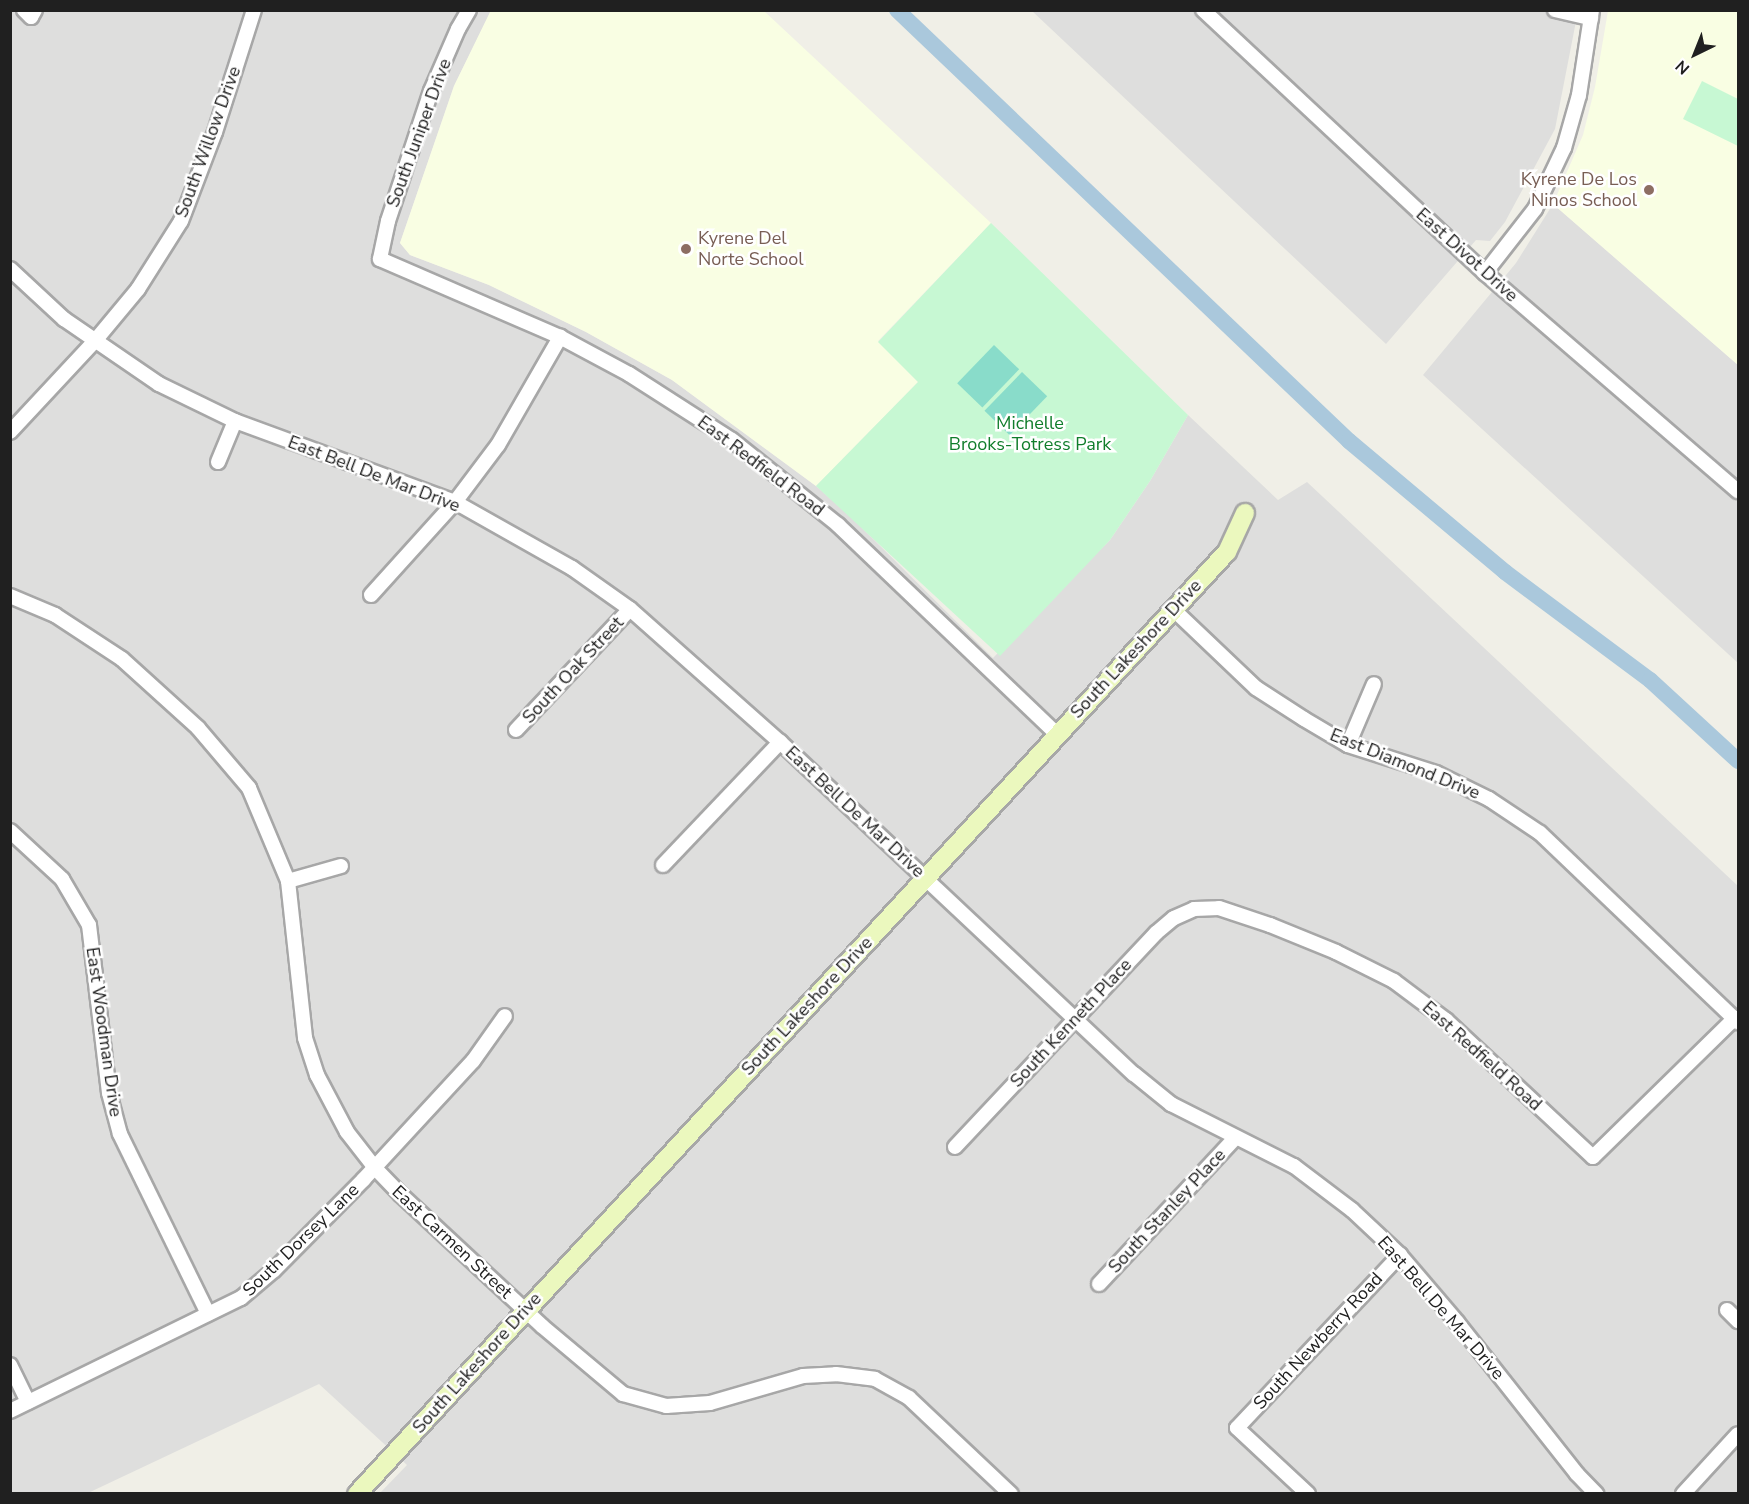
<!DOCTYPE html>
<html>
<head>
<meta charset="utf-8">
<style>
	body { margin:0 }
	#map { position:relative; width:1749px; height:1504px; overflow:hidden; background:#f0efe7; font-family:"Nunito Sans",sans-serif }
	div>[style] { position:absolute }
	.residential>* { inset:0; background:#dededd }
	.education>* { inset:0; background:#f9fee3 }
	.park>* { inset:0; background:#c7f8d3 }
	.pitch>* { inset:0; background:#89dcca; transform-origin:0 0 }
	.canal>* { height:16px; margin:-8px; padding:0 8px; transform-origin:8px; border-radius:8px; background:#aac8dc }
	.roads { filter:drop-shadow(2px 0 #a7a7a7) drop-shadow(-2px 0 #a7a7a7) drop-shadow(0 2px #a7a7a7) drop-shadow(0 -2px #a7a7a7) }
	.street>* { height:14px; margin:-7px; padding:0 7px; transform-origin:7px; border-radius:7px; background:#fff }
	.secondary>* { height:18px; margin:-9px; padding:0 9px; transform-origin:9px; border-radius:9px; background:#ebf8be }
	.dots>* { width:16px; height:16px; translate:-50% -50%; box-sizing:border-box; border:3px solid #fff; border-radius:50% }
	span { translate:-50% -50%; white-space:nowrap; text-align:center; line-height:1.15; -webkit-text-stroke:5px #fff; paint-order:stroke }
	.street-label { font-size:18px; color:#202020 }
	.education-label { font-size:18px; color:#785e54 }
	.right { translate:-100% -50%; text-align:right }
	.left { translate:0 -50%; text-align:left }
	.park-label { font-size:18px; color:#107d2b }
	.frame { position:absolute; inset:0; border:12px solid #202020; pointer-events:none }
	.north { position:absolute; left:1665px; top:24px; width:60px; height:60px; -webkit-text-stroke:4px #fff; paint-order:stroke; rotate:223deg; font-size:16px; font-weight:700; line-height:24px; text-align:center; color:#202020 }
	.north::after { content:''; display:block; margin:auto; width:21px; height:27px; background:#202020; clip-path:polygon(50% 0,100% 100%,50% 72%,0 100%) }
</style>
</head>
<body>
<div id="map">
	<div class="residential">
		<div style="clip-path:polygon(10px 11px,491px 11px,454px 86px,400px 243px,410px 255px,489px 285px,586px 332px,672px 380px,816px 486px,853px 519px,993px 658px,1110px 540px,1150px 481px,1188px 415px,1278px 500px,1307px 482px,1738px 886px,1738px 1493px,380px 1493px,407px 1465px,319px 1384px,88px 1493px,11px 1493px)"></div>
		<div style="clip-path:polygon(1032px 11px,1578px 11px,1555px 129px,1505px 222px,1490px 241px,1476px 240px,1386px 344px)"></div>
		<div style="clip-path:polygon(1553px 204px,1738px 365px,1738px 663px,1423px 375px,1516px 263px)"></div>
	</div>
	<div class="education">
		<div style="clip-path:polygon(491px 10px,764px 11px,991px 223px,878px 341px,918px 382px,816px 486px,672px 380px,586px 332px,489px 285px,410px 255px,400px 243px,454px 86px)"></div>
		<div style="clip-path:polygon(1608px 11px,1738px 11px,1738px 365px,1553px 204px,1583px 135px,1595px 87px)"></div>
	</div>
	<div class="park">
		<div style="clip-path:polygon(1702px 81px,1738px 99px,1738px 146px,1683px 119px)"></div>
		<div style="clip-path:polygon(991px 223px,1188px 415px,1150px 481px,1110px 540px,1000px 656px,816px 486px,918px 382px,878px 342px)"></div>
	</div>
	<div class="pitch">
		<div style="left:994px;top:345px;width:35px;height:53px;rotate:44deg"></div>
		<div style="left:1022px;top:372px;width:35px;height:54px;rotate:44deg"></div>
	</div>
	<div class="canal">
		<div style="left:897px;top:10px;width:625px;rotate:43.64deg"></div>
		<div style="left:1349px;top:441px;width:204px;rotate:40deg"></div>
		<div style="left:1505px;top:572px;width:181px;rotate:36.7deg"></div>
		<div style="left:1650px;top:680px;width:120px;rotate:42.6deg"></div>
	</div>
	<div class="roads">
		<div class="street">
			<div style="left:24px;top:10px;width:10px;rotate:45deg"></div>
			<div style="left:31px;top:17px;width:8px;rotate:-60deg"></div>
			<div style="left:469px;top:10px;width:22px;rotate:120deg"></div>
			<div style="left:458px;top:29px;width:68px;rotate:113.5deg"></div>
			<div style="left:431px;top:91px;width:137px;rotate:108.3deg"></div>
			<div style="left:388px;top:221px;width:39px;rotate:102deg"></div>
			<div style="left:380px;top:259px;width:196px;rotate:23.4deg"></div>
			<div style="left:560px;top:337px;width:78px;rotate:28.2deg"></div>
			<div style="left:629px;top:374px;width:122px;rotate:32.7deg"></div>
			<div style="left:732px;top:440px;width:136px;rotate:38.7deg"></div>
			<div style="left:838px;top:525px;width:303px;rotate:43.7deg"></div>
			<div style="left:1203px;top:10px;width:386px;rotate:43deg"></div>
			<div style="left:1485px;top:273px;width:334px;rotate:40.8deg"></div>
			<div style="left:1555px;top:10px;width:37px;rotate:13deg"></div>
			<div style="left:10px;top:269px;width:74px;rotate:42.8deg"></div>
			<div style="left:64px;top:319px;width:115px;rotate:34.4deg"></div>
			<div style="left:159px;top:384px;width:85px;rotate:26deg"></div>
			<div style="left:235px;top:421px;width:234px;rotate:20.2deg"></div>
			<div style="left:455px;top:502px;width:134px;rotate:29.4deg"></div>
			<div style="left:572px;top:568px;width:71px;rotate:35.3deg"></div>
			<div style="left:630px;top:609px;width:200px;rotate:41.6deg"></div>
			<div style="left:780px;top:742px;width:485px;rotate:43.2deg"></div>
			<div style="left:1134px;top:1074px;width:48px;rotate:39deg"></div>
			<div style="left:1171px;top:1104px;width:138px;rotate:26.8deg"></div>
			<div style="left:1294px;top:1166px;width:73px;rotate:37.2deg"></div>
			<div style="left:1352px;top:1210px;width:66px;rotate:43.2deg"></div>
			<div style="left:1400px;top:1255px;width:88px;rotate:49.6deg"></div>
			<div style="left:1457px;top:1322px;width:194px;rotate:51.7deg"></div>
			<div style="left:1577px;top:1474px;width:28px;rotate:46deg"></div>
			<div style="left:1485px;top:273px;width:81px;rotate:-52deg"></div>
			<div style="left:1535px;top:209px;width:68px;rotate:-64.6deg"></div>
			<div style="left:1564px;top:148px;width:55px;rotate:-74.2deg"></div>
			<div style="left:1579px;top:95px;width:86px;rotate:-81.3deg"></div>
			<div style="left:10px;top:432px;width:123px;rotate:-47deg"></div>
			<div style="left:94px;top:342px;width:69px;rotate:-50.3deg"></div>
			<div style="left:138px;top:289px;width:80px;rotate:-57.7deg"></div>
			<div style="left:181px;top:221px;width:95px;rotate:-69.1deg"></div>
			<div style="left:215px;top:132px;width:128px;rotate:-72.3deg"></div>
			<div style="left:218px;top:462px;width:44px;rotate:-67.5deg"></div>
			<div style="left:371px;top:595px;width:125px;rotate:-47.9deg"></div>
			<div style="left:455px;top:502px;width:71px;rotate:-53deg"></div>
			<div style="left:498px;top:445px;width:125px;rotate:-60.1deg"></div>
			<div style="left:10px;top:596px;width:49px;rotate:22.9deg"></div>
			<div style="left:55px;top:615px;width:80px;rotate:33.3deg"></div>
			<div style="left:122px;top:659px;width:103px;rotate:42.2deg"></div>
			<div style="left:198px;top:728px;width:79px;rotate:49.6deg"></div>
			<div style="left:249px;top:788px;width:101px;rotate:67.2deg"></div>
			<div style="left:288px;top:881px;width:158px;rotate:83.8deg"></div>
			<div style="left:305px;top:1038px;width:39px;rotate:72deg"></div>
			<div style="left:317px;top:1075px;width:64px;rotate:62.2deg"></div>
			<div style="left:347px;top:1132px;width:46px;rotate:52.1deg"></div>
			<div style="left:375px;top:1168px;width:37px;rotate:46deg"></div>
			<div style="left:401px;top:1195px;width:192px;rotate:42.9deg"></div>
			<div style="left:542px;top:1326px;width:106px;rotate:40deg"></div>
			<div style="left:623px;top:1394px;width:45px;rotate:15.6deg"></div>
			<div style="left:666px;top:1406px;width:44px;rotate:-3.9deg"></div>
			<div style="left:710px;top:1403px;width:97px;rotate:-16.2deg"></div>
			<div style="left:803px;top:1376px;width:33px;rotate:-3deg"></div>
			<div style="left:836px;top:1374px;width:39px;rotate:7deg"></div>
			<div style="left:875px;top:1379px;width:39px;rotate:29deg"></div>
			<div style="left:909px;top:1398px;width:140px;rotate:43.3deg"></div>
			<div style="left:1174px;top:610px;width:113px;rotate:43.6deg"></div>
			<div style="left:1256px;top:688px;width:57px;rotate:32.9deg"></div>
			<div style="left:1304px;top:719px;width:51px;rotate:30.6deg"></div>
			<div style="left:1348px;top:745px;width:92px;rotate:17.7deg"></div>
			<div style="left:1436px;top:773px;width:59px;rotate:26.1deg"></div>
			<div style="left:1489px;top:799px;width:61px;rotate:33.7deg"></div>
			<div style="left:1540px;top:833px;width:274px;rotate:43.7deg"></div>
			<div style="left:516px;top:730px;width:166px;rotate:-46.7deg"></div>
			<div style="left:1348px;top:745px;width:66px;rotate:-66.9deg"></div>
			<div style="left:10px;top:831px;width:71px;rotate:42.7deg"></div>
			<div style="left:62px;top:879px;width:53px;rotate:59.6deg"></div>
			<div style="left:89px;top:925px;width:169px;rotate:83.2deg"></div>
			<div style="left:109px;top:1093px;width:42px;rotate:75deg"></div>
			<div style="left:120px;top:1134px;width:200px;rotate:63.9deg"></div>
			<div style="left:663px;top:865px;width:170px;rotate:-46.4deg"></div>
			<div style="left:288px;top:881px;width:55px;rotate:-15.8deg"></div>
			<div style="left:955px;top:1147px;width:294px;rotate:-46.8deg"></div>
			<div style="left:1156px;top:933px;width:23px;rotate:-40deg"></div>
			<div style="left:1174px;top:918px;width:22px;rotate:-24deg"></div>
			<div style="left:1194px;top:909px;width:25px;rotate:-2deg"></div>
			<div style="left:1219px;top:908px;width:54px;rotate:18.4deg"></div>
			<div style="left:1270px;top:925px;width:71px;rotate:22.2deg"></div>
			<div style="left:1336px;top:952px;width:65px;rotate:26.6deg"></div>
			<div style="left:1394px;top:981px;width:65px;rotate:36.9deg"></div>
			<div style="left:1446px;top:1020px;width:201px;rotate:43deg"></div>
			<div style="left:1593px;top:1157px;width:199px;rotate:-44.4deg"></div>
			<div style="left:1099px;top:1284px;width:200px;rotate:-47deg"></div>
			<div style="left:1727px;top:1310px;width:16px;rotate:45deg"></div>
			<div style="left:10px;top:1365px;width:41px;rotate:64.1deg"></div>
			<div style="left:10px;top:1411px;width:257px;rotate:-26.1deg"></div>
			<div style="left:241px;top:1298px;width:43px;rotate:-40.3deg"></div>
			<div style="left:274px;top:1270px;width:127px;rotate:-45.3deg"></div>
			<div style="left:363px;top:1180px;width:162px;rotate:-47.3deg"></div>
			<div style="left:473px;top:1061px;width:55px;rotate:-54.6deg"></div>
			<div style="left:1308px;top:1494px;width:97px;rotate:-137.1deg"></div>
			<div style="left:1237px;top:1428px;width:238px;rotate:-46.7deg"></div>
			<div style="left:1683px;top:1494px;width:81px;rotate:-47.5deg"></div>
		</div>
		<div class="secondary">
			<div style="left:357px;top:1494px;width:1282px;rotate:-47.28deg"></div>
			<div style="left:1227px;top:552px;width:43px;rotate:-65.2deg"></div>
		</div>
	</div>
	<div class="dots">
		<div style="left:1649px;top:190px;background:#8d6e63"></div>
		<div style="left:686px;top:249px;background:#8d6e63"></div>
	</div>
	<div class="street-label">
		<span style="left:419px;top:133px;rotate:-70deg">South Juniper Drive</span>
		<span style="left:208px;top:142px;rotate:-70deg">South Willow Drive</span>
		<span style="left:1467px;top:255px;rotate:42deg">East Divot Drive</span>
		<span style="left:761px;top:466px;rotate:37deg">East Redfield Road</span>
		<span style="left:374px;top:474px;rotate:21deg">East Bell De Mar Drive</span>
		<span style="left:1136px;top:649px;rotate:-47deg">South Lakeshore Drive</span>
		<span style="left:573px;top:670px;rotate:-47deg">South Oak Street</span>
		<span style="left:1405px;top:764px;rotate:22deg">East Diamond Drive</span>
		<span style="left:855px;top:812px;rotate:43deg">East Bell De Mar Drive</span>
		<span style="left:807px;top:1006px;rotate:-47deg">South Lakeshore Drive</span>
		<span style="left:1071px;top:1023px;rotate:-47deg">South Kenneth Place</span>
		<span style="left:104px;top:1032px;rotate:82deg">East Woodman Drive</span>
		<span style="left:1482px;top:1056px;rotate:42deg">East Redfield Road</span>
		<span style="left:1167px;top:1211px;rotate:-47deg">South Stanley Place</span>
		<span style="left:301px;top:1240px;rotate:-44deg">South Dorsey Lane</span>
		<span style="left:452px;top:1242px;rotate:43deg">East Carmen Street</span>
		<span style="left:1441px;top:1308px;rotate:49deg">East Bell De Mar Drive</span>
		<span style="left:1318px;top:1341px;rotate:-47deg">South Newberry Road</span>
		<span style="left:477px;top:1363px;rotate:-48deg">South Lakeshore Drive</span>
	</div>
	<div class="education-label">
		<span class="right" style="left:1637px;top:190px">Kyrene De Los<br>Ninos School</span>
		<span class="left" style="left:698px;top:249px">Kyrene Del<br>Norte School</span>
	</div>
	<div class="park-label">
		<span style="left:1030px;top:434px">Michelle<br>Brooks-Totress Park</span>
	</div>
	<div class="frame"></div>
	<div class="north">N</div>
</div>
</body>
</html>
